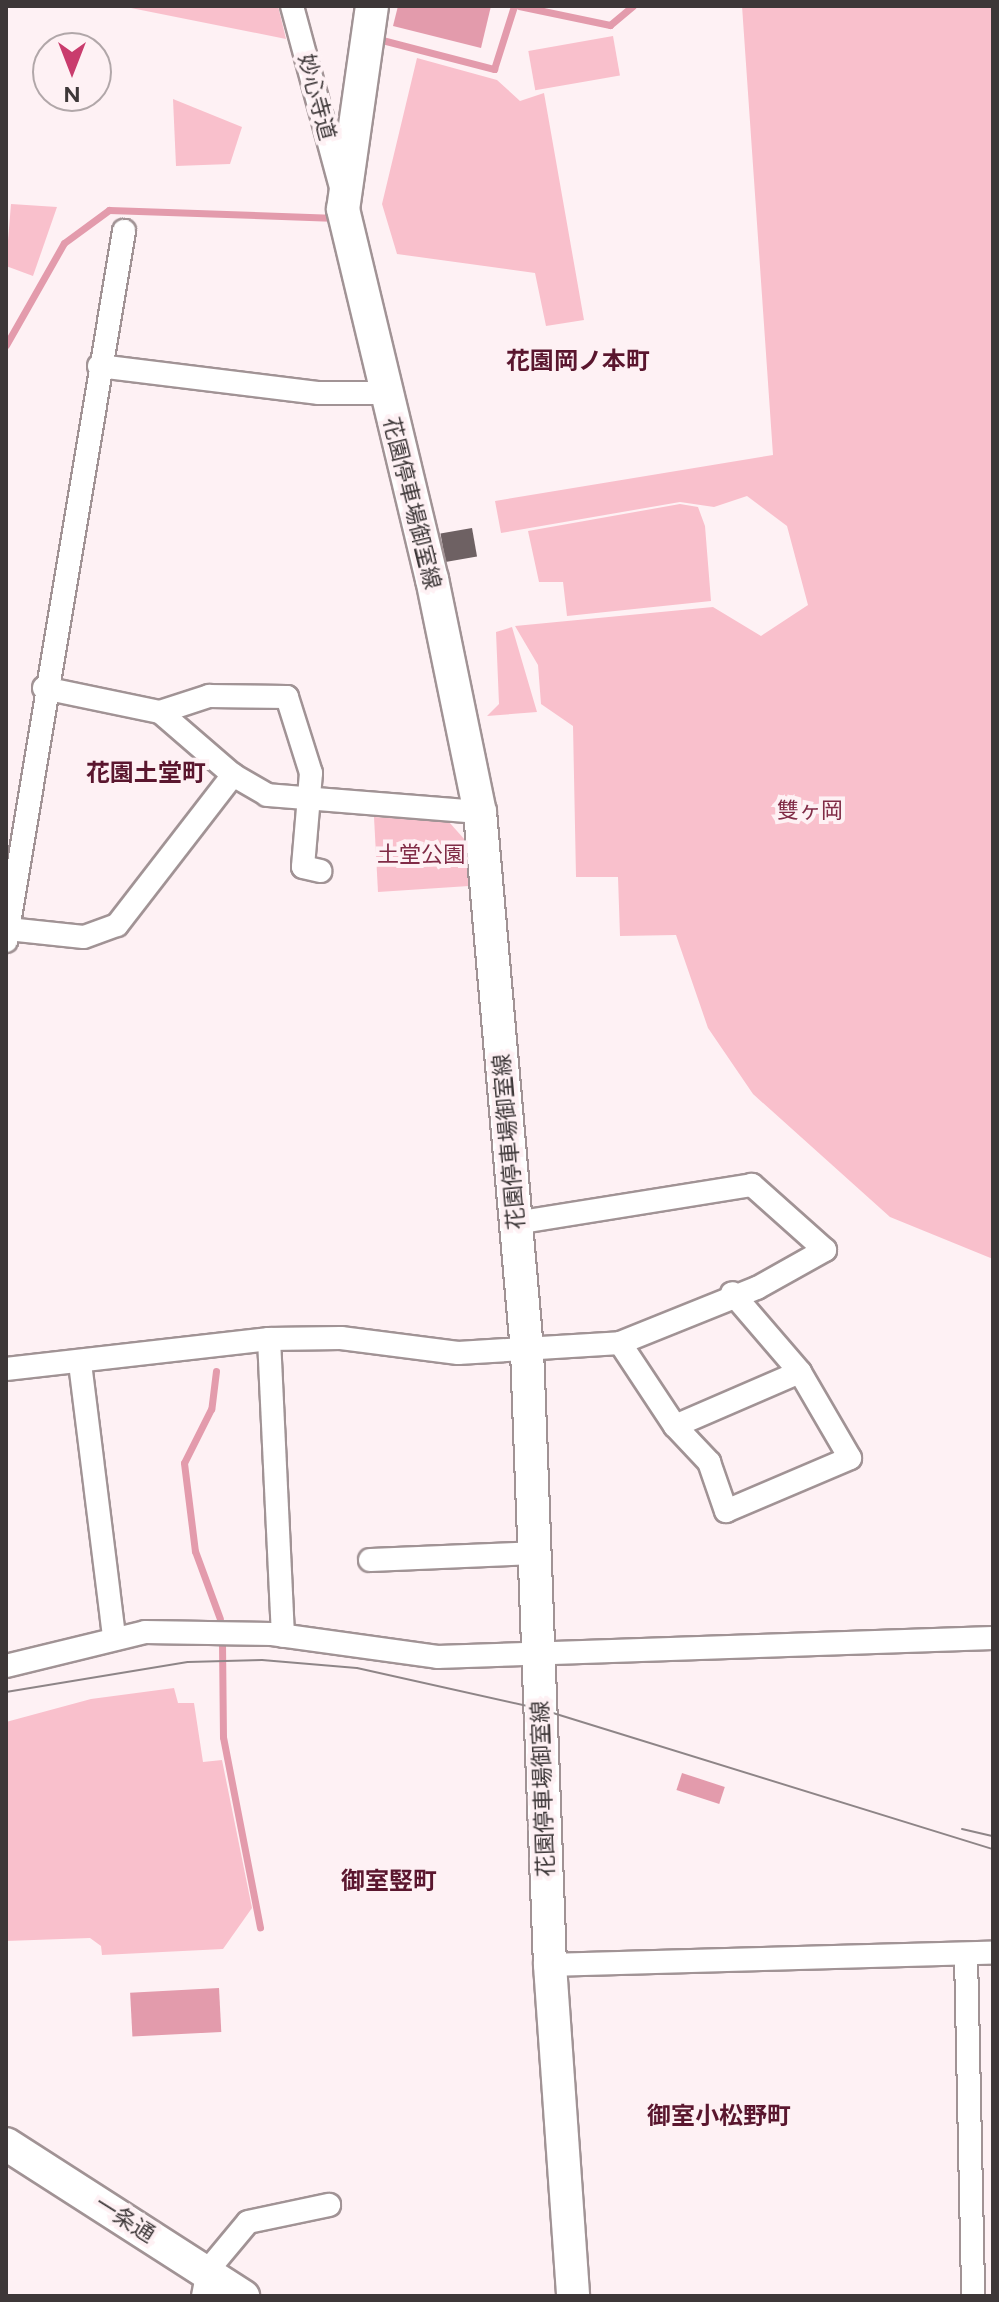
<!DOCTYPE html>
<html>
<head>
<meta charset="utf-8">
<style>
	body { margin:0 }
	#map { position:relative; width:999px; height:2302px; overflow:hidden; background:#fef1f4; font-family:Figtree,"Noto Sans JP",sans-serif }
	div>[style] { position:absolute }
	.green>* { inset:0; background:#f9c0cc; transform-origin:0 0 }
	.water>* { inset:0; background:#e39bac; transform-origin:0 0 }
	.stream>* { height:7px; margin:-3.5px; padding:0 3.5px; transform-origin:3.5px; border-radius:3.5px; background:#e39bac }
	.building>* { inset:0; background:#6e6163; transform-origin:0 0 }
	.roads { filter:drop-shadow(2px 0 #a19395) drop-shadow(-2px 0 #a19395) drop-shadow(0 2px #a19395) drop-shadow(0 -2px #a19395) }
	.minor>* { height:22px; margin:-11px; padding:0 11px; transform-origin:11px; border-radius:11px; background:#fff }
	.secondary>* { height:32px; margin:-16px; padding:0 16px; transform-origin:16px; border-radius:16px; background:#fff }
	.tram>* { height:2px; margin:-1px; padding:0 1px; transform-origin:1px; border-radius:1px; background:#8e8587 }
	span { translate:-50% -50%; white-space:nowrap; text-align:center; line-height:1.15; -webkit-text-stroke:8px #fef1f4; paint-order:stroke }
	.street-label { font-size:22px; color:#3d3738 }
	.park-label { font-size:22px; color:#802b46 }
	.neighbourhood-label { font-size:24px; color:#5a162e; font-weight:700 }
	.frame { position:absolute; inset:0; border:8px solid #3d3738; pointer-events:none }
	.north { position:absolute; left:32px; top:32px; width:80px; height:80px; box-sizing:border-box; background:#fef1f4; border:2px solid #b1a7a9; border-radius:50%; rotate:180deg; font-size:22px; font-weight:700; line-height:32px; text-align:center; color:#3d3738 }
	.north::after { content:''; display:block; margin:auto; width:28px; height:36px; background:#c93c6d; clip-path:polygon(50% 0,100% 100%,50% 72%,0 100%) }
</style>
</head>
<body>
<div id="map">
	<div class="green">
		<div style="clip-path:polygon(121px 6px,278px 6px,286px 39px)"></div>
		<div style="clip-path:polygon(742px 6px,993px 6px,993px 1259px,890px 1217px,753px 1094px,708px 1028px,676px 935px,620px 936px,618px 877px,576px 877px,573px 726px,541px 704px,538px 665px,515px 626px,713px 607px,761px 636px,808px 605px,787px 526px,747px 496px,714px 507px,680px 502px,501px 533px,495px 501px,773px 455px)"></div>
		<div style="left:613px;top:36px;width:40px;height:86px;rotate:80deg"></div>
		<div style="clip-path:polygon(417px 58px,497px 80px,520px 101px,544px 93px,584px 320px,546px 326px,535px 273px,397px 254px,382px 204px)"></div>
		<div style="clip-path:polygon(173px 99px,242px 127px,230px 164px,176px 166px)"></div>
		<div style="clip-path:polygon(11px 204px,57px 207px,33px 276px,6px 266px)"></div>
		<div style="clip-path:polygon(680px 504px,698px 507px,705px 526px,711px 601px,567px 616px,563px 582px,539px 582px,528px 531px)"></div>
		<div style="clip-path:polygon(512px 627px,537px 712px,487px 716px,499px 704px,496px 632px)"></div>
		<div style="clip-path:polygon(374px 817px,449px 822px,465px 840px,469px 886px,378px 892px)"></div>
		<div style="clip-path:polygon(174px 1688px,178px 1703px,194px 1703px,203px 1762px,222px 1760px,252px 1908px,223px 1949px,102px 1955px,101px 1946px,90px 1938px,6px 1941px,6px 1722px,91px 1699px)"></div>
	</div>
	<div class="water">
		<div style="clip-path:polygon(398px 6px,491px 6px,481px 48px,393px 26px)"></div>
		<div style="left:682px;top:1773px;width:45px;height:18px;rotate:18deg"></div>
		<div style="left:219px;top:1988px;width:44px;height:89px;rotate:87deg"></div>
	</div>
	<div class="stream">
		<div style="left:519px;top:6px;width:93px;rotate:11.8deg"></div>
		<div style="left:610px;top:25px;width:30px;rotate:-40deg"></div>
		<div style="left:382px;top:40px;width:116px;rotate:14.5deg"></div>
		<div style="left:494px;top:69px;width:66px;rotate:-72.4deg"></div>
		<div style="left:6px;top:345px;width:117px;rotate:-60.4deg"></div>
		<div style="left:64px;top:243px;width:56px;rotate:-36.3deg"></div>
		<div style="left:109px;top:210px;width:228px;rotate:2deg"></div>
		<div style="left:216px;top:1371px;width:38px;rotate:97deg"></div>
		<div style="left:211px;top:1409px;width:60px;rotate:116.6deg"></div>
		<div style="left:184px;top:1463px;width:89px;rotate:82.9deg"></div>
		<div style="left:195px;top:1551px;width:72px;rotate:69.8deg"></div>
		<div style="left:222px;top:1643px;width:94px;rotate:89.4deg"></div>
		<div style="left:223px;top:1737px;width:194px;rotate:79deg"></div>
	</div>
	<div class="building">
		<div style="left:472px;top:528px;width:29px;height:32px;rotate:80deg"></div>
	</div>
	<div class="roads">
		<div class="minor">
			<div style="left:292px;top:6px;width:188px;rotate:74.9deg"></div>
			<div style="left:99px;top:366px;width:222px;rotate:7deg"></div>
			<div style="left:319px;top:393px;width:66px"></div>
			<div style="left:44px;top:688px;width:118px;rotate:11.7deg"></div>
			<div style="left:160px;top:712px;width:96px;rotate:40.8deg"></div>
			<div style="left:233px;top:775px;width:39px;rotate:30deg"></div>
			<div style="left:267px;top:795px;width:214px;rotate:4.6deg"></div>
			<div style="left:160px;top:712px;width:52px;rotate:-18.1deg"></div>
			<div style="left:209px;top:696px;width:78px;rotate:0.7deg"></div>
			<div style="left:287px;top:697px;width:80px;rotate:72.5deg"></div>
			<div style="left:311px;top:773px;width:94px;rotate:94.9deg"></div>
			<div style="left:303px;top:867px;width:18px;rotate:13deg"></div>
			<div style="left:8px;top:929px;width:76px;rotate:6deg"></div>
			<div style="left:84px;top:937px;width:35px;rotate:-20deg"></div>
			<div style="left:117px;top:925px;width:190px;rotate:-52.3deg"></div>
			<div style="left:6px;top:941px;width:720px;rotate:-80.56deg"></div>
			<div style="left:269px;top:1339px;width:297px;rotate:87.3deg"></div>
			<div style="left:620px;top:1343px;width:100px;rotate:56.5deg"></div>
			<div style="left:675px;top:1426px;width:50px;rotate:46.6deg"></div>
			<div style="left:709px;top:1462px;width:52px;rotate:70.9deg"></div>
			<div style="left:726px;top:1511px;width:135px;rotate:-23.1deg"></div>
			<div style="left:850px;top:1458px;width:99px;rotate:-120.2deg"></div>
			<div style="left:800px;top:1372px;width:104px;rotate:-130.7deg"></div>
			<div style="left:80px;top:1363px;width:276px;rotate:82.9deg"></div>
			<div style="left:6px;top:1369px;width:265px;rotate:-6.5deg"></div>
			<div style="left:269px;top:1339px;width:72px;rotate:-0.8deg"></div>
			<div style="left:341px;top:1338px;width:118px;rotate:7.3deg"></div>
			<div style="left:458px;top:1353px;width:162px;rotate:-3.5deg"></div>
			<div style="left:620px;top:1343px;width:148px;rotate:-21.9deg"></div>
			<div style="left:757px;top:1288px;width:78px;rotate:-29.2deg"></div>
			<div style="left:825px;top:1250px;width:98px;rotate:-138.3deg"></div>
			<div style="left:752px;top:1185px;width:239px;rotate:170.9deg"></div>
			<div style="left:675px;top:1426px;width:136px;rotate:-23.4deg"></div>
			<div style="left:370px;top:1560px;width:165px;rotate:-2.4deg"></div>
			<div style="left:6px;top:1666px;width:143px;rotate:-13.7deg"></div>
			<div style="left:145px;top:1632px;width:127px;rotate:0.9deg"></div>
			<div style="left:272px;top:1634px;width:167px;rotate:7.9deg"></div>
			<div style="left:437px;top:1657px;width:556px;rotate:-1.96deg"></div>
			<div style="left:966px;top:1954px;width:342px;rotate:88.8deg"></div>
			<div style="left:550px;top:1965px;width:443px;rotate:-1.6deg"></div>
			<div style="left:203px;top:2296px;width:26px;rotate:-79deg"></div>
			<div style="left:208px;top:2270px;width:62px;rotate:-50.2deg"></div>
			<div style="left:248px;top:2222px;width:83px;rotate:-11.9deg"></div>
		</div>
		<div class="secondary">
			<div style="left:372px;top:6px;width:205px;rotate:98.1deg"></div>
			<div style="left:343px;top:209px;width:381px;rotate:76.5deg"></div>
			<div style="left:432px;top:579px;width:238px;rotate:78.4deg"></div>
			<div style="left:480px;top:812px;width:540px;rotate:85.01deg"></div>
			<div style="left:527px;top:1350px;width:615px;rotate:87.86deg"></div>
			<div style="left:550px;top:1965px;width:332px;rotate:86deg"></div>
			<div style="left:6px;top:2144px;width:282px;rotate:32.7deg"></div>
		</div>
	</div>
	<div class="tram">
		<div style="left:6px;top:1692px;width:184px;rotate:-9.4deg"></div>
		<div style="left:188px;top:1662px;width:74px;rotate:-1.5deg"></div>
		<div style="left:262px;top:1660px;width:95px;rotate:4.8deg"></div>
		<div style="left:357px;top:1668px;width:188px;rotate:12.6deg"></div>
		<div style="left:540px;top:1709px;width:474px;rotate:17.2deg"></div>
		<div style="left:962px;top:1829px;width:32px;rotate:13deg"></div>
	</div>
	<div class="street-label">
		<span style="left:317px;top:97px;rotate:75deg">妙心寺道</span>
		<span style="left:412px;top:503px;rotate:76deg">花園停車場御室線</span>
		<span style="left:509px;top:1142px;rotate:-95deg">花園停車場御室線</span>
		<span style="left:543px;top:1789px;rotate:-92deg">花園停車場御室線</span>
		<span style="left:125px;top:2219px;rotate:32deg">一条通</span>
	</div>
	<div class="park-label">
		<span style="left:810px;top:811px">雙ヶ岡</span>
		<span style="left:421px;top:855px">土堂公園</span>
	</div>
	<div class="neighbourhood-label">
		<span style="left:578px;top:361px">花園岡ノ本町</span>
		<span style="left:146px;top:773px">花園土堂町</span>
		<span style="left:389px;top:1881px">御室竪町</span>
		<span style="left:719px;top:2116px">御室小松野町</span>
	</div>
	<div class="frame"></div>
	<div class="north">N</div>
</div>
</body>
</html>
